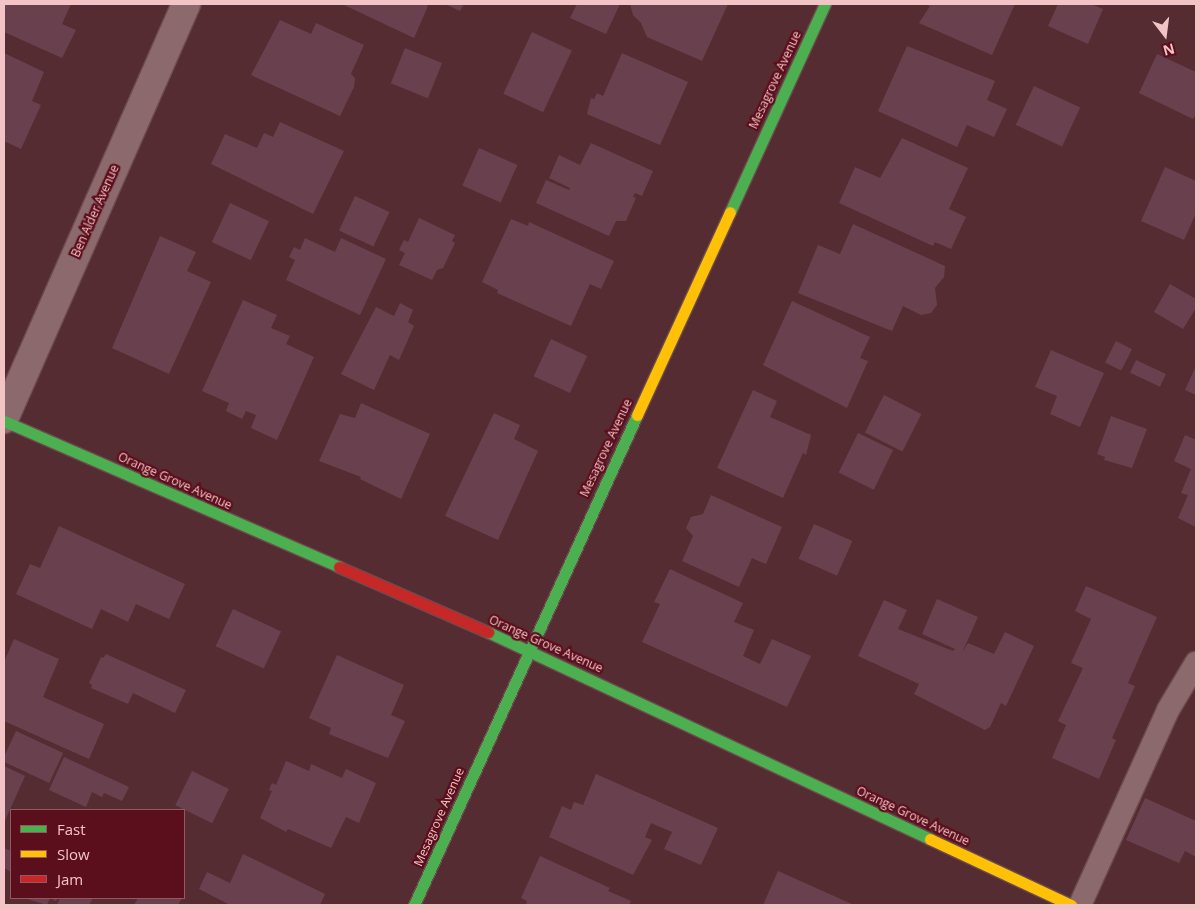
<!DOCTYPE html>
<html>
<head>
<meta charset="utf-8">
<style>
	body { margin:0 }
	#map { position:relative; width:1200px; height:909px; overflow:hidden; background:#562c33; font-family:"Open Sans",sans-serif }
	div>[style] { position:absolute }
	.building>* { inset:0; background:#69404d; transform-origin:0 0 }
	.roads { filter:drop-shadow(1px 0 #6c4a4d) drop-shadow(-1px 0 #6c4a4d) drop-shadow(0 1px #6c4a4d) drop-shadow(0 -1px #6c4a4d) }
	.lane>* { height:22px; margin:-11px; padding:0 11px; transform-origin:11px; border-radius:11px; background:#8b696d }
	.street>* { height:28px; margin:-14px; padding:0 14px; transform-origin:14px; border-radius:14px; background:#8b696d }
	.fast>* { height:11px; margin:-5.5px; padding:0 5.5px; transform-origin:5.5px; border-radius:5.5px; background:#4caf50 }
	.slow>* { height:11px; margin:-5.5px; padding:0 5.5px; transform-origin:5.5px; border-radius:5.5px; background:#ffc107 }
	.jam>* { height:11px; margin:-5.5px; padding:0 5.5px; transform-origin:5.5px; border-radius:5.5px; background:#c62828 }
	span { translate:-50% -50%; white-space:nowrap; text-align:center; line-height:1.15; -webkit-text-stroke:4.5px #5b0e1c; paint-order:stroke }
	.street-label { font-size:12px; color:#f3c4c5 }
	.frame { position:absolute; inset:0; border:5px solid #f3c4c5; pointer-events:none }
	.legend { position:absolute; left:10px; top:809px; width:175px; height:90px; box-sizing:border-box; background:#5b0e1c; border:1px solid #985760; margin:0; padding:6px 9px; list-style:none; font-size:15px; color:#f3c4c5 }
	.legend li { display:flex; align-items:center; gap:10px; height:25px }
	.legend b { width:25px; border:1px solid #985760 }
	.north { position:absolute; left:1140px; top:10px; width:50px; height:50px; -webkit-text-stroke:4px #5b0e1c; paint-order:stroke; rotate:165deg; font-size:14px; font-weight:700; line-height:20px; text-align:center; color:#f3c4c5 }
	.north::after { content:''; display:block; margin:auto; width:18px; height:22px; background:#f3c4c5; clip-path:polygon(50% 0,100% 100%,50% 72%,0 100%) }
</style>
</head>
<body>
<div id="map">
	<div class="building">
		<div style="clip-path:polygon(4px 4px,71px 4px,62px 24px,76px 30px,62px 58px,4px 32px)"></div>
		<div style="clip-path:polygon(342px 4px,424px 4px,428px 6px,414px 38px)"></div>
		<div style="clip-path:polygon(445px 4px,464px 4px,460px 11px)"></div>
		<div style="clip-path:polygon(577px 4px,620px 4px,606px 34px,570px 18px)"></div>
		<div style="clip-path:polygon(630px 4px,728px 4px,702px 61px,647px 37px,641px 23px,633px 15px)"></div>
		<div style="clip-path:polygon(925px 4px,1015px 4px,992px 55px,919px 23px,930px 6px)"></div>
		<div style="clip-path:polygon(1058px 4px,1091px 4px,1103px 9px,1088px 44px,1048px 26px)"></div>
		<div style="clip-path:polygon(280px 20px,311px 34px,316px 23px,364px 45px,351px 74px,355px 78px,354px 87px,340px 116px,251px 75px)"></div>
		<div style="left:532px;top:32px;width:44px;height:68px;rotate:25deg"></div>
		<div style="clip-path:polygon(907px 46px,995px 81px,987px 100px,1007px 109px,994px 137px,967px 125px,957px 147px,878px 111px)"></div>
		<div style="left:405px;top:48px;width:40px;height:38px;rotate:22deg"></div>
		<div style="clip-path:polygon(4px 53px,44px 72px,32px 101px,41px 105px,21px 149px,4px 141px)"></div>
		<div style="clip-path:polygon(622px 53px,688px 82px,660px 145px,587px 114px,591px 98px,594px 99px,597px 93px,603px 96px)"></div>
		<div style="clip-path:polygon(1157px 54px,1196px 72px,1196px 113px,1193px 119px,1139px 93px)"></div>
		<div style="left:1034px;top:86px;width:51px;height:43px;rotate:25deg"></div>
		<div style="clip-path:polygon(280px 122px,344px 151px,313px 214px,211px 164px,225px 134px,257px 148px,264px 133px,273px 137px)"></div>
		<div style="clip-path:polygon(902px 138px,968px 168px,949px 209px,966px 217px,951px 249px,935px 242px,933px 246px,839px 203px,855px 167px,880px 178px)"></div>
		<div style="clip-path:polygon(591px 143px,653px 171px,642px 196px,635px 193px,633px 197px,636px 198px,626px 221px,616px 221px,609px 236px,536px 203px,546px 180px,569px 190px,570px 188px,549px 178px,559px 155px,580px 165px)"></div>
		<div style="left:479px;top:148px;width:42px;height:41px;rotate:24deg"></div>
		<div style="clip-path:polygon(1165px 167px,1196px 181px,1196px 213px,1184px 240px,1141px 221px)"></div>
		<div style="left:355px;top:196px;width:38px;height:38px;rotate:25deg"></div>
		<div style="left:230px;top:203px;width:43px;height:43px;rotate:25deg"></div>
		<div style="clip-path:polygon(419px 218px,455px 235px,452px 241px,455px 243px,443px 268px,437px 270px,432px 280px,399px 265px,405px 253px,399px 250px,404px 240px,408px 242px)"></div>
		<div style="clip-path:polygon(511px 219px,528px 226px,529px 222px,614px 261px,601px 289px,590px 284px,571px 326px,497px 293px,498px 290px,482px 282px)"></div>
		<div style="clip-path:polygon(853px 224px,945px 266px,944px 277px,935px 288px,937px 305px,931px 313px,921px 315px,903px 306px,892px 331px,798px 293px,818px 245px,840px 254px)"></div>
		<div style="clip-path:polygon(160px 236px,196px 252px,187px 271px,211px 282px,169px 374px,112px 348px)"></div>
		<div style="clip-path:polygon(305px 238px,335px 252px,341px 238px,386px 259px,360px 315px,286px 280px,295px 260px,289px 257px,294px 247px,300px 250px)"></div>
		<div style="clip-path:polygon(1170px 284px,1196px 299px,1196px 308px,1183px 329px,1154px 312px)"></div>
		<div style="clip-path:polygon(243px 300px,277px 315px,271px 328px,290px 336px,286px 344px,314px 357px,277px 440px,251px 428px,256px 415px,246px 411px,242px 419px,226px 411px,229px 403px,202px 391px)"></div>
		<div style="clip-path:polygon(792px 301px,870px 337px,860px 358px,868px 361px,847px 408px,763px 365px)"></div>
		<div style="clip-path:polygon(400px 303px,413px 310px,408px 322px,414px 326px,399px 360px,390px 355px,374px 390px,341px 374px,376px 307px,394px 316px)"></div>
		<div style="left:551px;top:339px;width:40px;height:41px;rotate:25deg"></div>
		<div style="left:1116px;top:341px;width:18px;height:24px;rotate:27deg"></div>
		<div style="clip-path:polygon(1051px 350px,1104px 373px,1080px 427px,1050px 414px,1057px 396px,1035px 387px)"></div>
		<div style="left:1136px;top:360px;width:33px;height:14px;rotate:25deg"></div>
		<div style="clip-path:polygon(1196px 366px,1196px 395px,1185px 390px)"></div>
		<div style="clip-path:polygon(753px 390px,777px 401px,770px 417px,811px 435px,806px 455px,803px 453px,783px 498px,717px 468px)"></div>
		<div style="left:884px;top:395px;width:42px;height:42px;rotate:27deg"></div>
		<div style="clip-path:polygon(361px 403px,430px 434px,401px 499px,360px 479px,361px 477px,319px 461px,340px 414px,355px 418px)"></div>
		<div style="clip-path:polygon(494px 413px,520px 425px,514px 439px,538px 451px,498px 540px,445px 516px)"></div>
		<div style="clip-path:polygon(1111px 416px,1147px 429px,1132px 468px,1104px 460px,1105px 457px,1097px 454px)"></div>
		<div style="left:858px;top:433px;width:39px;height:44px;rotate:26deg"></div>
		<div style="clip-path:polygon(1185px 435px,1196px 440px,1196px 527px,1178px 518px,1188px 495px,1181px 493px,1191px 469px,1174px 461px)"></div>
		<div style="clip-path:polygon(711px 495px,782px 527px,766px 564px,752px 558px,739px 587px,682px 561px,693px 536px,686px 528px,691px 517px,703px 514px)"></div>
		<div style="left:814px;top:524px;width:42px;height:38px;rotate:24deg"></div>
		<div style="clip-path:polygon(59px 526px,185px 584px,169px 619px,136px 604px,128px 622px,101px 609px,92px 629px,16px 594px,30px 564px,40px 568px)"></div>
		<div style="clip-path:polygon(670px 569px,743px 603px,734px 622px,754px 630px,743px 656px,760px 664px,772px 639px,811px 656px,787px 707px,642px 642px,660px 604px,654px 602px)"></div>
		<div style="clip-path:polygon(1086px 586px,1157px 617px,1128px 683px,1135px 686px,1112px 738px,1116px 740px,1099px 779px,1052px 758px,1066px 725px,1058px 721px,1083px 668px,1071px 663px,1091px 619px,1075px 611px)"></div>
		<div style="clip-path:polygon(937px 599px,978px 617px,962px 653px,968px 643px,994px 654px,1005px 632px,1034px 646px,1006px 706px,1001px 703px,990px 727px,985px 730px,914px 694px,919px 684px,858px 656px,884px 600px,907px 610px,898px 629px,953px 651px,955px 649px,922px 634px)"></div>
		<div style="left:233px;top:609px;width:53px;height:41px;rotate:25deg"></div>
		<div style="clip-path:polygon(14px 639px,59px 659px,43px 697px,104px 724px,89px 759px,4px 721px,4px 662px)"></div>
		<div style="clip-path:polygon(106px 654px,186px 690px,175px 713px,133px 693px,128px 704px,91px 688px,92px 685px,89px 683px,101px 657px,103px 658px)"></div>
		<div style="clip-path:polygon(337px 655px,404px 685px,391px 715px,405px 721px,388px 758px,329px 734px,331px 728px,309px 718px)"></div>
		<div style="left:16px;top:731px;width:52px;height:33px;rotate:25deg"></div>
		<div style="clip-path:polygon(64px 757px,129px 787px,122px 801px,104px 793px,102px 797px,92px 792px,86px 807px,49px 790px)"></div>
		<div style="clip-path:polygon(286px 761px,309px 771px,311px 764px,342px 778px,346px 769px,376px 783px,359px 823px,346px 817px,331px 848px,288px 829px,286px 832px,260px 818px,272px 791px,269px 790px,272px 783px,276px 785px)"></div>
		<div style="clip-path:polygon(4px 766px,25px 776px,4px 823px)"></div>
		<div style="left:192px;top:771px;width:41px;height:38px;rotate:26deg"></div>
		<div style="clip-path:polygon(596px 774px,718px 828px,701px 865px,664px 849px,672px 832px,651px 823px,645px 837px,652px 840px,633px 875px,549px 837px,562px 806px,571px 810px,574px 802px,583px 805px)"></div>
		<div style="clip-path:polygon(1145px 798px,1196px 821px,1196px 857px,1185px 851px,1179px 863px,1126px 840px)"></div>
		<div style="clip-path:polygon(4px 848px,11px 851px,11px 872px,4px 868px)"></div>
		<div style="clip-path:polygon(243px 854px,325px 894px,320px 905px,230px 905px,199px 889px,207px 872px,230px 883px)"></div>
		<div style="clip-path:polygon(540px 856px,610px 888px,608px 891px,631px 901px,629px 905px,526px 905px,527px 901px,521px 898px)"></div>
		<div style="clip-path:polygon(778px 871px,854px 905px,763px 905px)"></div>
		<div style="clip-path:polygon(24px 898px,58px 898px,56px 901px,50px 898px,47px 905px)"></div>
		<div style="clip-path:polygon(60px 898px,93px 898px,89px 905px,57px 905px)"></div>
		<div style="clip-path:polygon(138px 898px,182px 898px,178px 905px,134px 905px)"></div>
	</div>
	<div class="roads">
		<div class="lane">
			<div style="left:1080px;top:905px;width:214px;rotate:-65.7deg"></div>
			<div style="left:1168px;top:710px;width:55px;rotate:-59.2deg"></div>
		</div>
		<div class="street">
			<div style="left:4px;top:419px;width:453px;rotate:-66.3deg"></div>
		</div>
		<div class="fast">
			<div style="left:730px;top:212px;width:229px;rotate:-65.5deg"></div>
			<div style="left:4px;top:421px;width:365px;rotate:23.5deg"></div>
			<div style="left:488px;top:632px;width:488px;rotate:25.1deg"></div>
			<div style="left:414px;top:905px;width:538px;rotate:-65.53deg"></div>
		</div>
		<div class="slow">
			<div style="left:637px;top:415px;width:223px;rotate:-65.4deg"></div>
			<div style="left:930px;top:839px;width:156px;rotate:25.1deg"></div>
		</div>
		<div class="jam">
			<div style="left:339px;top:567px;width:163px;rotate:23.6deg"></div>
		</div>
	</div>
	<div class="street-label">
		<span style="left:775px;top:80px;rotate:-65deg">Mesagrove Avenue</span>
		<span style="left:95px;top:211px;rotate:-66deg">Ben Alder Avenue</span>
		<span style="left:606px;top:448px;rotate:-65deg">Mesagrove Avenue</span>
		<span style="left:175px;top:481px;rotate:24deg">Orange Grove Avenue</span>
		<span style="left:546px;top:644px;rotate:24deg">Orange Grove Avenue</span>
		<span style="left:913px;top:816px;rotate:25deg">Orange Grove Avenue</span>
		<span style="left:439px;top:817px;rotate:-66deg">Mesagrove Avenue</span>
	</div>
	<div class="frame"></div>
	<ul class="legend">
	<li><b style="height:6px;background:#4caf50"></b>Fast</li>
	<li><b style="height:6px;background:#ffc107"></b>Slow</li>
	<li><b style="height:6px;background:#c62828"></b>Jam</li>
	</ul>
	<div class="north">N</div>
</div>
</body>
</html>
